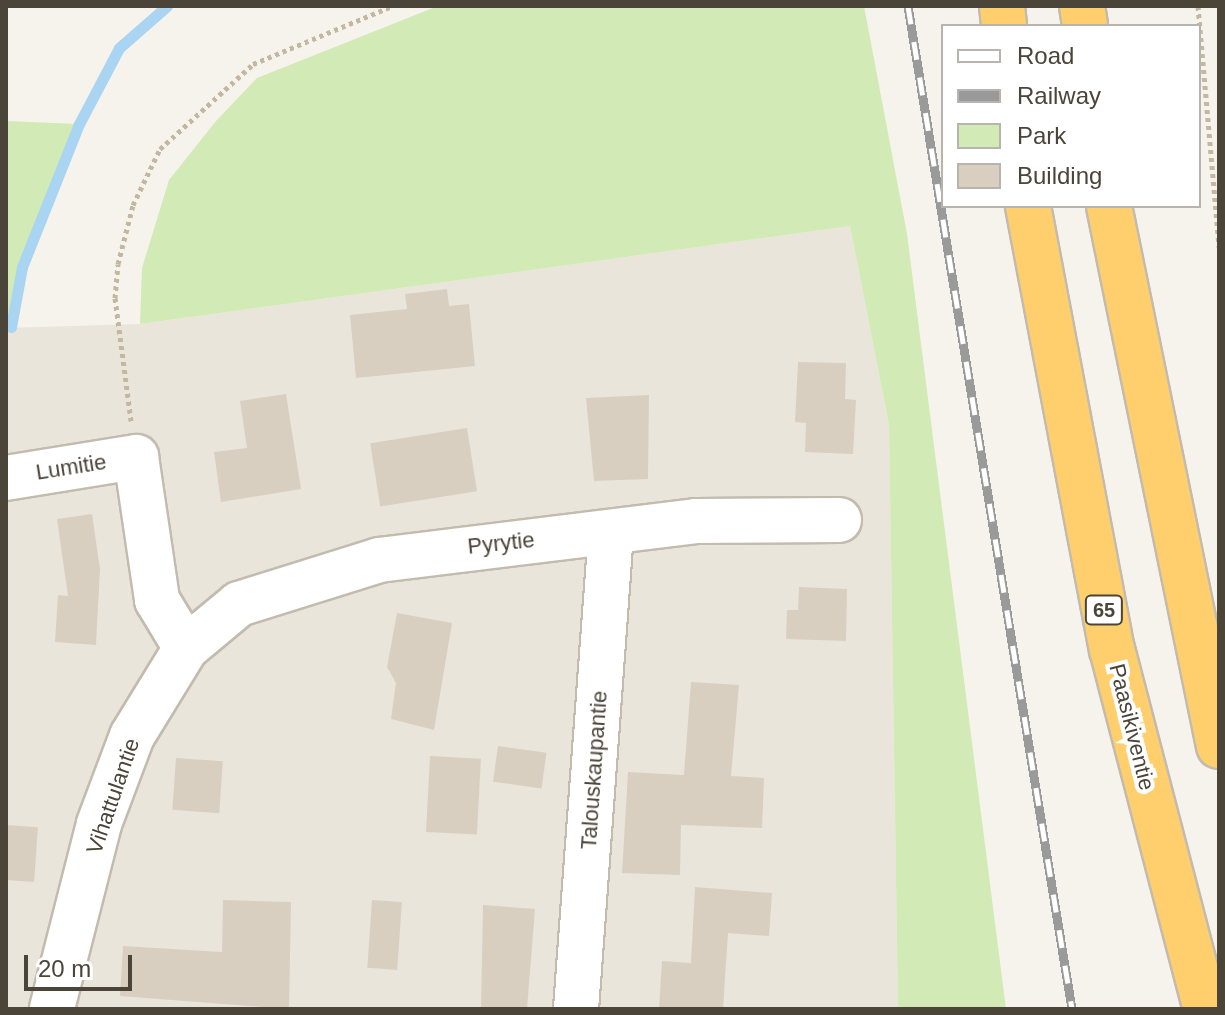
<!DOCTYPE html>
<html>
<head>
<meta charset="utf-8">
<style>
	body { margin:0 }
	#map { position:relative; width:1225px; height:1015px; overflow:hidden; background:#f6f3ec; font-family:Arial,sans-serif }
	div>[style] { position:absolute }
	.residential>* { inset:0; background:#eae5da }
	.green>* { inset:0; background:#d2eab5 }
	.stream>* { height:11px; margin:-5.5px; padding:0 5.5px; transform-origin:5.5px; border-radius:5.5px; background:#a9d4f2 }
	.building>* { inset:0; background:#d8cfc1; transform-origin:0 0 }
	.path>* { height:5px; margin-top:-2.5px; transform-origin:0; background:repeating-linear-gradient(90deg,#c4b79f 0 4px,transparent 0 8px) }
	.roads { filter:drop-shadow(2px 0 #c2bbae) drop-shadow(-2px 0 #c2bbae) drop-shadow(0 2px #c2bbae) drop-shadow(0 -2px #c2bbae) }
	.minor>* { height:44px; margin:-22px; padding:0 22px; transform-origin:22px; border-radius:22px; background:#fff }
	.highway>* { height:44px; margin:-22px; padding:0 22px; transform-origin:22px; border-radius:22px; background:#ffcf6e }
	.rail>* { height:9px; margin-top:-4.5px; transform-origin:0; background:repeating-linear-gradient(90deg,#fff 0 18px,#9a9a9a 0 36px); box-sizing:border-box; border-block:2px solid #9a9a9a }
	span { translate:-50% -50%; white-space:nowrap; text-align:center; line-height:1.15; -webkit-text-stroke:8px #fff; paint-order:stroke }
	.shield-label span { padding:2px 6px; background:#fff; border:2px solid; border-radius:6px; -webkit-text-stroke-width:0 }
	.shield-label { font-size:20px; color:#4b4439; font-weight:700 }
	.street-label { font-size:22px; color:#4b4439 }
	.frame { position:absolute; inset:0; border:8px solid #4b4439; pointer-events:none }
	.legend { position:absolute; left:941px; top:24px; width:260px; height:184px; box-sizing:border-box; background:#fff; border:2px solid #b7b4b0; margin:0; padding:10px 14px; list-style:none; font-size:24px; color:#4b4439 }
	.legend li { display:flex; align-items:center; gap:16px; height:40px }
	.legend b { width:40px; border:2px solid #b7b4b0 }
	.scale { position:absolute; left:24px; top:955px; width:108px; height:36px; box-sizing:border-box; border:4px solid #4b4439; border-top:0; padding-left:10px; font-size:24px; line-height:28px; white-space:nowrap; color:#4b4439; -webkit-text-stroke:6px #fff; paint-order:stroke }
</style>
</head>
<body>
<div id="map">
	<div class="residential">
		<div style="clip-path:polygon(850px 226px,889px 425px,898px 1009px,6px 1009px,6px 328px,140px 324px)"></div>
	</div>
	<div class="green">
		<div style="clip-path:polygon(438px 6px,864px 6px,907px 234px,1006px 1009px,898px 1009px,889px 425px,850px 226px,140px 324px,142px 268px,169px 180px,216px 121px,257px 78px)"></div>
		<div style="clip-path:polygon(6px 121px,79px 124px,6px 328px)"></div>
	</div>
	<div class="stream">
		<div style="left:11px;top:327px;width:61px;rotate:-79.6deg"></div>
		<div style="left:22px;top:267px;width:154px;rotate:-68.3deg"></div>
		<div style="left:79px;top:124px;width:86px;rotate:-62.2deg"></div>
		<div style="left:119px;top:48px;width:64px;rotate:-41.2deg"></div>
	</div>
	<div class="building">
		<div style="clip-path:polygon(447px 289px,449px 306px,469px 304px,475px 366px,356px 378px,350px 315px,407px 309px,405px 294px)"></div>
		<div style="clip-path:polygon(798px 362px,846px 363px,845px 399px,856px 400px,853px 454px,805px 452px,806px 423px,795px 422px)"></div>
		<div style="clip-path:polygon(286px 394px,301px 489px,221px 502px,214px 452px,247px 448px,240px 401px)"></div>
		<div style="clip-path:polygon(649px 395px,648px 479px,594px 481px,586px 398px)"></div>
		<div style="left:467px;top:428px;width:64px;height:98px;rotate:81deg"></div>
		<div style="clip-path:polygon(92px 514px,100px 569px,96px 645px,55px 642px,58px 595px,68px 596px,57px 519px)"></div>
		<div style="clip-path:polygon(799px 587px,847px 589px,846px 641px,786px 639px,787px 610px,798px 610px)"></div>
		<div style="clip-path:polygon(397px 613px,452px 623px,434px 730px,391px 719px,396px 683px,387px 667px)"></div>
		<div style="clip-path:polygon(691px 682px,739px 685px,731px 776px,764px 778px,762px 828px,681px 825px,680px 875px,622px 873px,628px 772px,684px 775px)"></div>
		<div style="left:498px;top:746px;width:49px;height:36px;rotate:8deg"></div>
		<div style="left:430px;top:756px;width:51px;height:76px;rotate:3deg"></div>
		<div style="left:176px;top:758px;width:47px;height:52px;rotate:4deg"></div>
		<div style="left:6px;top:825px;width:32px;height:55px;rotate:4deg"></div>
		<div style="clip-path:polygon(695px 887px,772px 893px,769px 936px,728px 933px,723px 1009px,659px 1009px,662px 961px,691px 963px)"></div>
		<div style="clip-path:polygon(223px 900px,291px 902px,289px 1009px,120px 996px,123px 946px,222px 952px)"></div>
		<div style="left:372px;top:900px;width:30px;height:68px;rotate:4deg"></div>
		<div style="clip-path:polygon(483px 905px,535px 909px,527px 1009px,481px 1009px)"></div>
	</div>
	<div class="path">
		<div style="left:1198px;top:6px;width:242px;rotate:85deg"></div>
		<div style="left:131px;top:421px;width:124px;rotate:-97.4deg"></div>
		<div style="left:115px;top:298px;width:34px;rotate:-85deg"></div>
		<div style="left:118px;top:264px;width:61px;rotate:-75.7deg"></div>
		<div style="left:133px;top:205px;width:62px;rotate:-64.3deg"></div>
		<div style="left:160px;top:149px;width:126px;rotate:-42.4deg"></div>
		<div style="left:253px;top:64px;width:151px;rotate:-22.6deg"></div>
	</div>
	<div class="roads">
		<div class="minor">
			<div style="left:6px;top:478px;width:132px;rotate:-9.2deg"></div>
			<div style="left:136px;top:457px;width:145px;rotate:81.6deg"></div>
			<div style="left:157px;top:600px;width:56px;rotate:58.9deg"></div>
			<div style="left:186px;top:648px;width:103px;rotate:121.5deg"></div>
			<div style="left:132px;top:736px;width:94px;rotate:110.6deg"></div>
			<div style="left:99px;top:824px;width:191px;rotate:104.3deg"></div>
			<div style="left:186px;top:648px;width:69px;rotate:-39.7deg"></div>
			<div style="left:239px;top:604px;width:147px;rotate:-17.4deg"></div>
			<div style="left:379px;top:560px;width:319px;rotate:-7deg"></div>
			<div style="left:696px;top:521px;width:143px;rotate:-0.4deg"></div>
			<div style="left:576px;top:1009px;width:478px;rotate:-85.8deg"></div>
		</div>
		<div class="highway">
			<div style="left:1002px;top:6px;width:20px;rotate:84deg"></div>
			<div style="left:1082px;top:6px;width:20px;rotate:81deg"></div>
			<div style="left:1028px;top:206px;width:451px;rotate:79.3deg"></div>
			<div style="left:1112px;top:649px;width:372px;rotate:75.4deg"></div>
			<div style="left:1109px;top:206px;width:551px;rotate:78.49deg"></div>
		</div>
	</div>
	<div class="rail">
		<div style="left:908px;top:6px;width:1016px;rotate:80.71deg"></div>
	</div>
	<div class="shield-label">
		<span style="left:1104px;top:610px">65</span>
	</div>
	<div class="street-label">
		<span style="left:71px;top:467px;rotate:-9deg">Lumitie</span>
		<span style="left:501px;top:543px;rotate:-6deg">Pyrytie</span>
		<span style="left:1132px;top:727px;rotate:76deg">Paasikiventie</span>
		<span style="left:594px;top:770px;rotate:-86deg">Talouskaupantie</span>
		<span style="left:113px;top:796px;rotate:-71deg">Vihattulantie</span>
	</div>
	<div class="frame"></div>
	<ul class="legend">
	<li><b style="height:10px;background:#fff"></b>Road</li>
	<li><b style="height:10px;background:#9a9a9a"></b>Railway</li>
	<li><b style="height:22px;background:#d2eab5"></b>Park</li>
	<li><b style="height:22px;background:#d8cfc1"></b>Building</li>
	</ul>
	<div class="scale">20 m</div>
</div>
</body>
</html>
